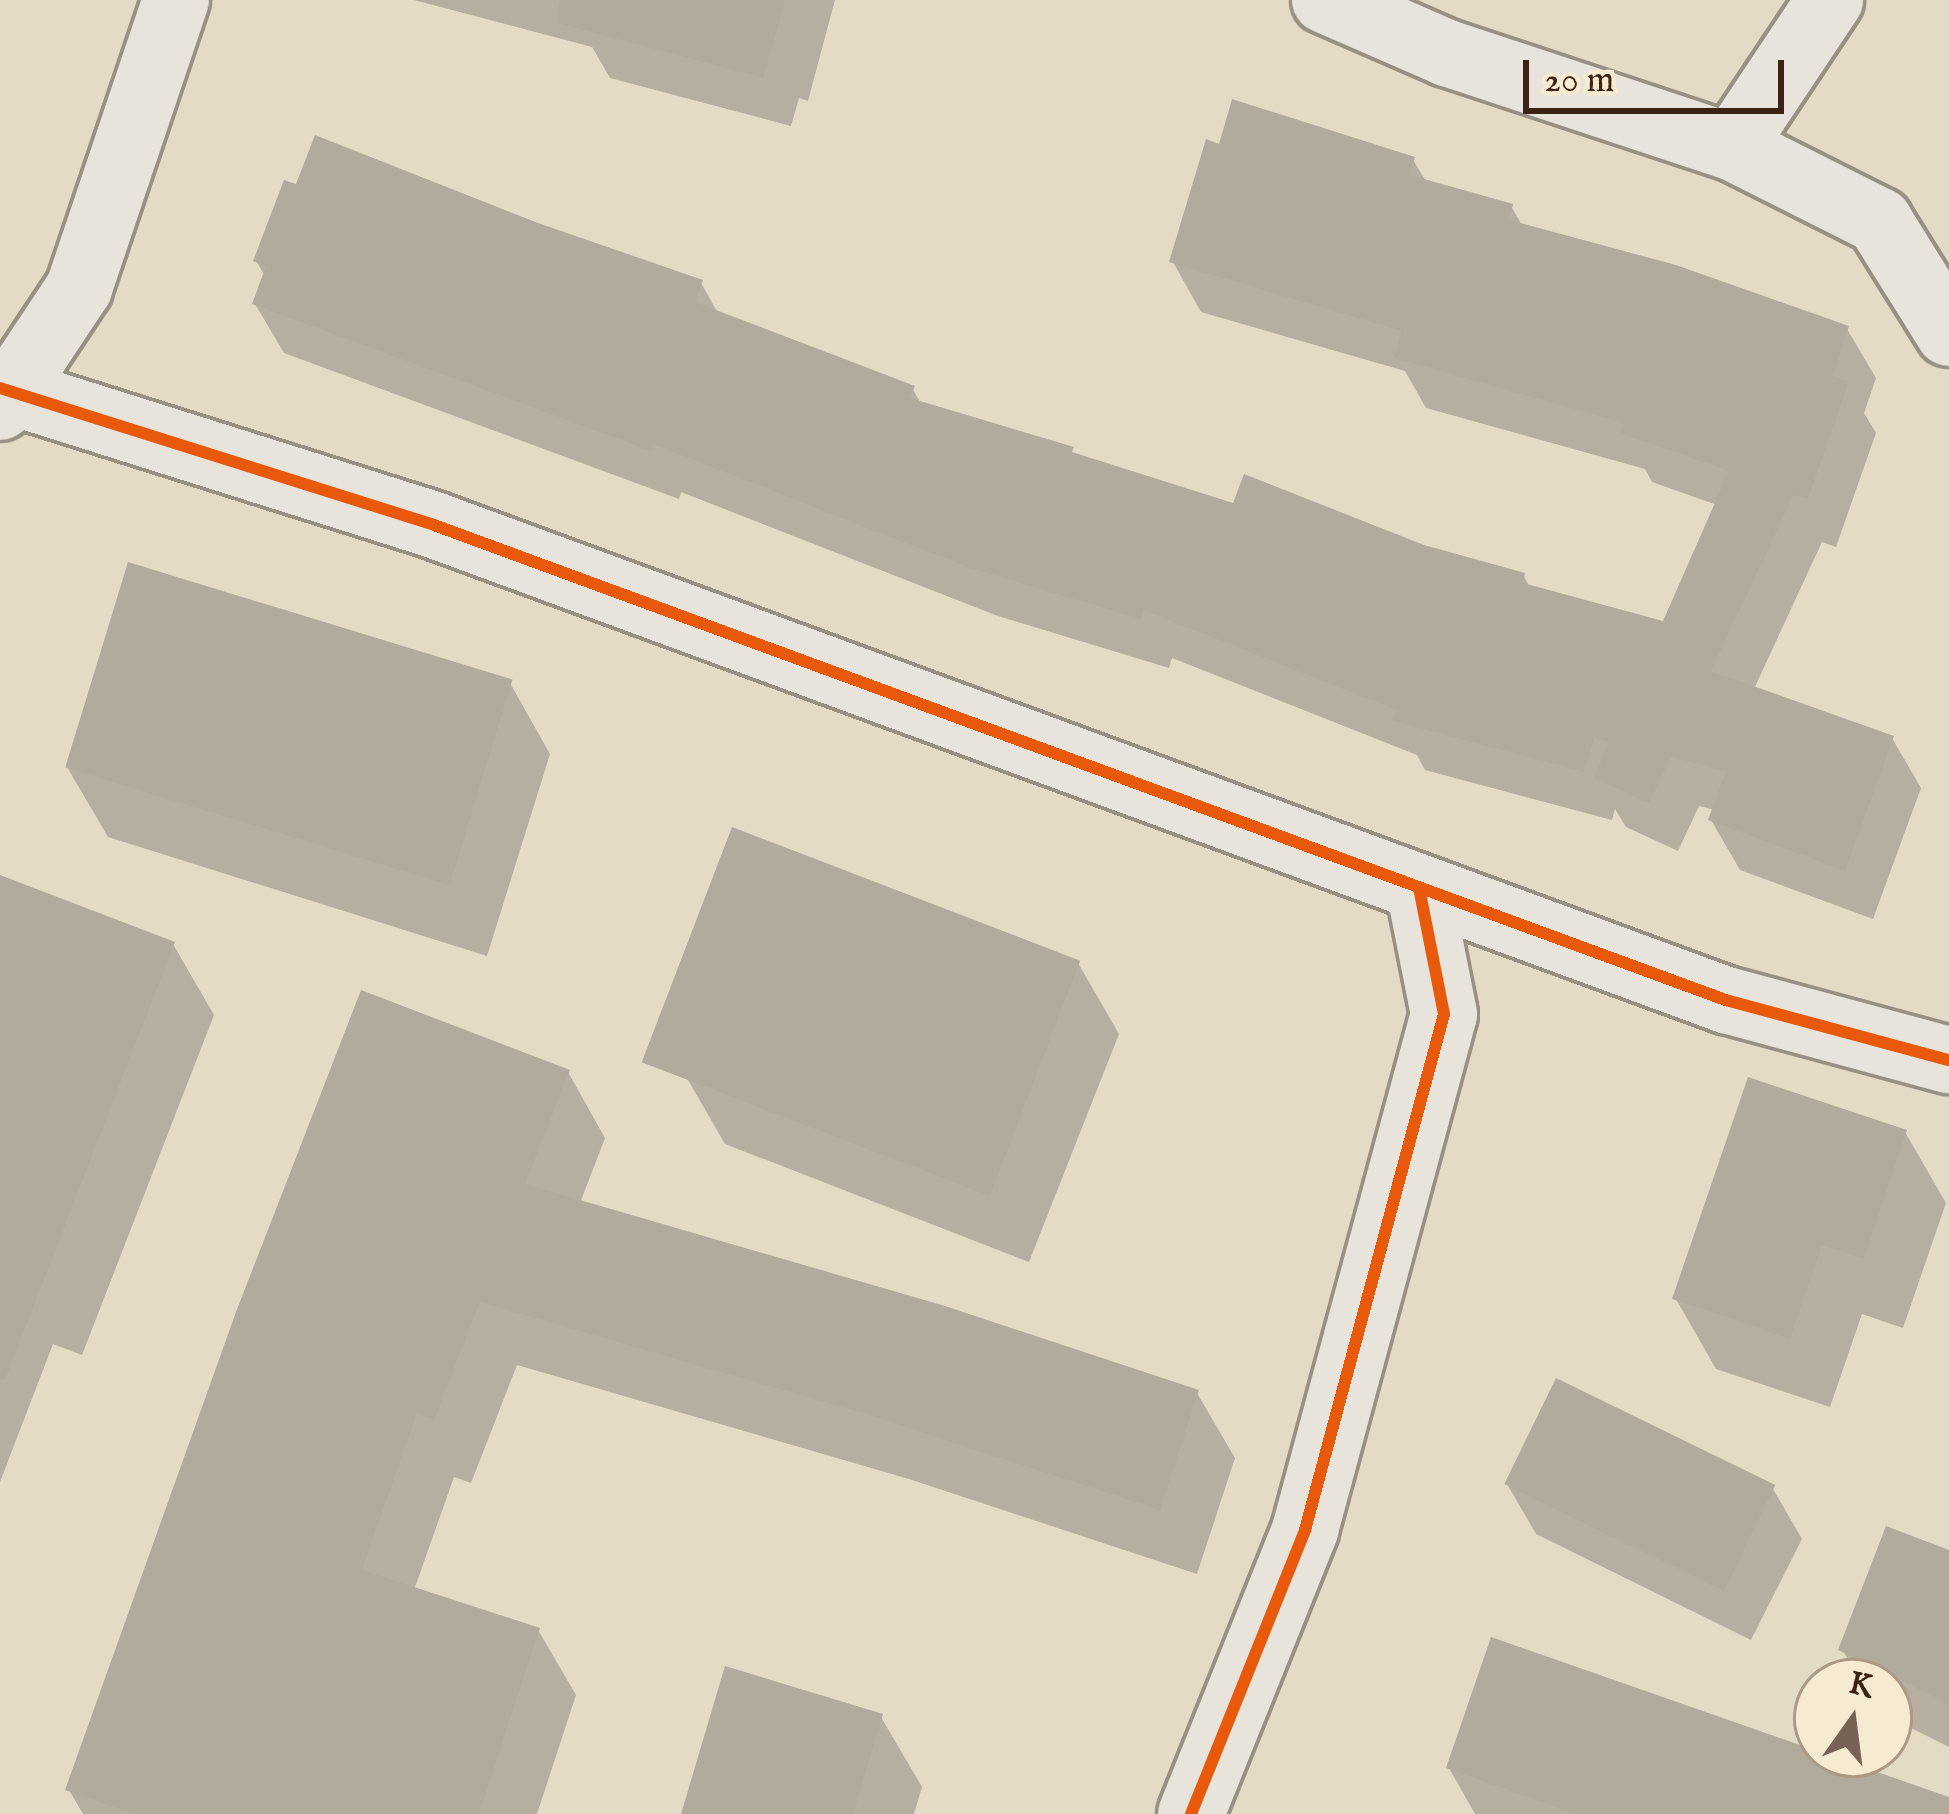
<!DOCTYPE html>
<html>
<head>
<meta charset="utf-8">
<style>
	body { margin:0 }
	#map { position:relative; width:1949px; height:1814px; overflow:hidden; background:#e4dbc7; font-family:"IM FELL English",serif }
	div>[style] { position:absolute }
	.shadow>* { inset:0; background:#0003 }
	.building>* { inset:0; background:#b2ab9c; transform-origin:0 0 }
	.roads { filter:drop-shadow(3px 0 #989083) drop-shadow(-3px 0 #989083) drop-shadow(0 3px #989083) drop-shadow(0 -3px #989083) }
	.street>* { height:66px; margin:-33px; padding:0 33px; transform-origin:33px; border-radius:33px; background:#e9e4db }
	.cycleway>* { height:12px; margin:-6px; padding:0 6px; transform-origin:6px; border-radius:6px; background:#e8590c }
	span { translate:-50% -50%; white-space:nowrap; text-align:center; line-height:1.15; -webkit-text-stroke:9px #f6ead2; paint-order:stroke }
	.north { position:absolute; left:1793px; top:1658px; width:120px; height:120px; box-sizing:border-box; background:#f6ead2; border:3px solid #ab9a86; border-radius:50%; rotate:14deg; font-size:33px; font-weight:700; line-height:48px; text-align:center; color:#3a2314 }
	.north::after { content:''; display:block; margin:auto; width:42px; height:54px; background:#766353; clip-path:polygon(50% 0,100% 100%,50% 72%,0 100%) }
	.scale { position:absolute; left:1523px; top:60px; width:261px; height:54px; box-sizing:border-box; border:6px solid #3a2314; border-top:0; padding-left:15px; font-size:36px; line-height:42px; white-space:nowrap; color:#3a2314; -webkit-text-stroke:9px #f6ead2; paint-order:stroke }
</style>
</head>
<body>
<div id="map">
	<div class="shadow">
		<div style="clip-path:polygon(414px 0,835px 0,808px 101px,799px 98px,791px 126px,610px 78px,592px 47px)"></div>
		<div style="clip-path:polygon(1221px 148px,1413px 160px,1427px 183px,1511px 206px,1523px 227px,1847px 329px,1876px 378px,1864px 413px,1876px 433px,1836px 547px,1822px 542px,1754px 689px,1892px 738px,1921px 788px,1873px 919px,1740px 870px,1711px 820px,1715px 810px,1699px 806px,1678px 851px,1626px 827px,1615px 809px,1612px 820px,1425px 770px,1417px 755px,1172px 658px,1169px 668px,998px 616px,681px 492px,679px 499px,284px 353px,255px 304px,265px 276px,256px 261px,537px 226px,701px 283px,719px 315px,912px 388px,922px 405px,1234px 506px,1523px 575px,1531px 589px,1665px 624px,1717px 505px,1652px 482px,1645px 469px,1426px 408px,1405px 371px,1201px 312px,1173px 262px)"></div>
		<div style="clip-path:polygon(510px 683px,550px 754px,487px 956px,108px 837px,67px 767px)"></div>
		<div style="clip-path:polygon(0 878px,173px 944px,214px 1015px,82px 1355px,53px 1344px,0 1482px)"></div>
		<div style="clip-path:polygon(1078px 963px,1119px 1034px,1029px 1262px,725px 1144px,684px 1073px)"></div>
		<div style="clip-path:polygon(568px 1072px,605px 1138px,580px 1203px,1197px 1393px,1235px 1458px,1197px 1574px,909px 1479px,517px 1365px,471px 1483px,454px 1477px,414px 1590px,538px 1630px,576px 1695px,537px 1814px,83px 1814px,69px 1790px)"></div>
		<div style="clip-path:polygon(1905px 1132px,1946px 1203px,1903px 1328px,1862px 1314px,1830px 1407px,1716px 1369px,1676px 1299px)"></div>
		<div style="clip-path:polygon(1507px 1484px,1773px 1489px,1802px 1539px,1751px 1640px,1536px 1534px)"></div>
		<div style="clip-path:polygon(1949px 1553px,1949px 1747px,1889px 1717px,1889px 1682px,1861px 1682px,1842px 1649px)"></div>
		<div style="clip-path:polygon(881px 1717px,922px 1787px,914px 1814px,684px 1814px)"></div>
		<div style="clip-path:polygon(1449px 1768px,1949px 1800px,1949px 1814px,1475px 1814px)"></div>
	</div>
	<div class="building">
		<div style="clip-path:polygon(560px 0,785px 0,763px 78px,557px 23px)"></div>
		<div style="clip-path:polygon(1232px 99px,1415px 157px,1410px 175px,1513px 204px,1509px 220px,1676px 265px,1849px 326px,1833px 376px,1849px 381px,1808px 499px,1794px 494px,1711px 671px,1894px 736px,1845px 871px,1708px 820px,1726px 771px,1671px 757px,1649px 803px,1594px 778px,1609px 742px,1594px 738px,1584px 772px,1393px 721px,1396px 710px,1144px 610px,1141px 619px,967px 567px,653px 444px,651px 451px,252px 304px,266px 266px,253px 261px,284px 180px,296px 184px,315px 135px,538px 223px,703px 280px,695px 302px,915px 386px,910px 398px,1074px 447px,1072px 452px,1233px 503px,1244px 474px,1424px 545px,1525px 573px,1523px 583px,1663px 621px,1729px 471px,1620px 433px,1624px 423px,1394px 358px,1402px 331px,1169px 262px,1206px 139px,1219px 144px)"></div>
		<div style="left:128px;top:562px;width:402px;height:215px;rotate:17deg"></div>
		<div style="left:732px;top:827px;width:373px;height:252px;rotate:21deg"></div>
		<div style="clip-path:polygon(0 875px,175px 942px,5px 1380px,0 1379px)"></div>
		<div style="clip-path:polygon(361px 990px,570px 1070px,525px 1184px,945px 1306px,1199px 1390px,1160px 1510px,869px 1415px,480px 1302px,434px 1420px,417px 1413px,362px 1570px,540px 1628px,479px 1814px,134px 1814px,65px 1790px,236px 1312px)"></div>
		<div style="clip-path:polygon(1748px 1077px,1907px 1130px,1864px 1259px,1822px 1245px,1790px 1339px,1672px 1299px)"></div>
		<div style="left:1556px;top:1378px;width:244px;height:118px;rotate:26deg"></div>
		<div style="clip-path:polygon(1886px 1526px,1949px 1550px,1949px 1704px,1838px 1650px)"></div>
		<div style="clip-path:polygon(1491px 1637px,1949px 1797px,1949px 1814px,1576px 1814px,1446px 1768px)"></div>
		<div style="clip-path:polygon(725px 1666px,883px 1714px,853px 1814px,681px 1814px)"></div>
	</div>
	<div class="roads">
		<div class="street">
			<div style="left:1325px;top:0;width:133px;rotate:23.5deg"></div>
			<div style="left:1447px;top:53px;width:300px;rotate:18.3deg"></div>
			<div style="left:1732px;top:147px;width:165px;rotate:26.7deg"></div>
			<div style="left:1879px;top:221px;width:132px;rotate:58deg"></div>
			<div style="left:1732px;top:147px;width:177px;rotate:-56.3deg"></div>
			<div style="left:0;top:388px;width:455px;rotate:17.5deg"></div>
			<div style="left:434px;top:525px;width:1377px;rotate:20.19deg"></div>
			<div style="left:1726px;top:1000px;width:231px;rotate:15.1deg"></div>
			<div style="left:0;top:407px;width:143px;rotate:-56.4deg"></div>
			<div style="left:79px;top:288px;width:304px;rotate:-71.4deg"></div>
			<div style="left:1191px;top:1814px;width:306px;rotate:-68.1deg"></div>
			<div style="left:1305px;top:1530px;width:534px;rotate:-74.92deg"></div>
			<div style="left:1444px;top:1014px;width:128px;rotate:-101.2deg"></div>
		</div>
	</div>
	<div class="cycleway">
		<div style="left:0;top:388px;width:455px;rotate:17.5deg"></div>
		<div style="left:434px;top:525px;width:1377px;rotate:20.19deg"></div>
		<div style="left:1726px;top:1000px;width:231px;rotate:15.1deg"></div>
		<div style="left:1191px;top:1814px;width:306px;rotate:-68.1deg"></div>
		<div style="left:1305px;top:1530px;width:534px;rotate:-74.92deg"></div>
		<div style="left:1444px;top:1014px;width:128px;rotate:-101.2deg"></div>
	</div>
	<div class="north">K</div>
	<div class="scale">20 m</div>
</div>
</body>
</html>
